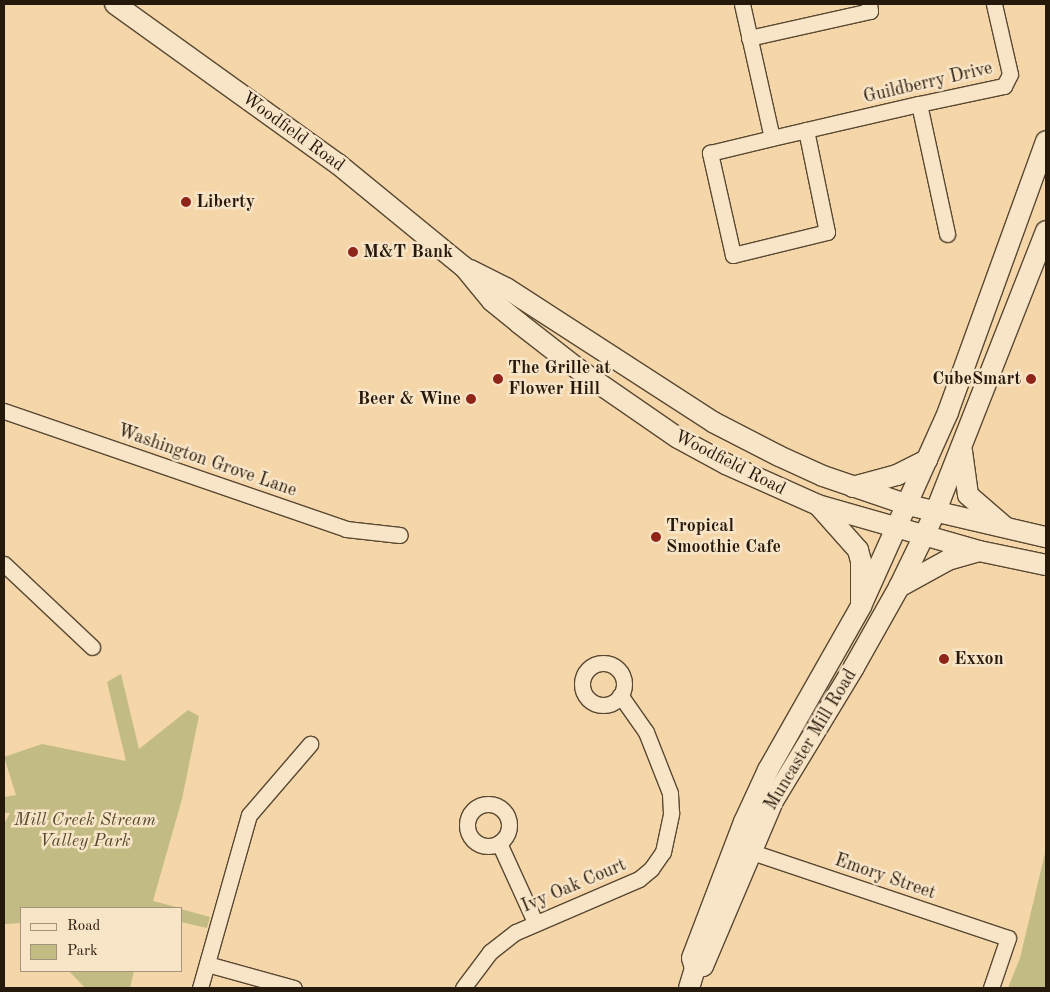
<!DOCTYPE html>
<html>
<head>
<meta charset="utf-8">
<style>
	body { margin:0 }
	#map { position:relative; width:1050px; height:992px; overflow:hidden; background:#f4d6a9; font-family:"Old Standard TT",serif }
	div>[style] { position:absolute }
	.green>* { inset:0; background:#c2bc84 }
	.roads { filter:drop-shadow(1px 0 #594832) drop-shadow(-1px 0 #594832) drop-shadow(0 1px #594832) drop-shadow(0 -1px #594832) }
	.minor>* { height:15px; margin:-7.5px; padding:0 7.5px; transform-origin:7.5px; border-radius:7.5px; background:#f8e4c7 }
	.minor>.ring { margin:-7.5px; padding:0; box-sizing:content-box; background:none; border:15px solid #f8e4c7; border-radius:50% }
	.secondary>* { height:20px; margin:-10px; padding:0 10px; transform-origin:10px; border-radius:10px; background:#f8e4c7 }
	.dots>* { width:14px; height:14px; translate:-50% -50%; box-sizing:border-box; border:2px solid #f8e4c7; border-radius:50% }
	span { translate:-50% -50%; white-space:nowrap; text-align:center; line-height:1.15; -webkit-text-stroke:5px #f8e4c7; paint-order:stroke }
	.street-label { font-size:18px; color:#25190b }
	.poi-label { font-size:18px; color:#25190b; font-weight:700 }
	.left { translate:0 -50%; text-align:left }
	.right { translate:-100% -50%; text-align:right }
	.park-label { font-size:18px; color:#544a2f; font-style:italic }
	.frame { position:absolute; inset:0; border:5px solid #25190b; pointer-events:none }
	.legend { position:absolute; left:20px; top:907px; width:162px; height:65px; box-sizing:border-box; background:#f8e4c7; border:1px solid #a4937c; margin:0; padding:6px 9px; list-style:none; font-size:15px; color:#25190b }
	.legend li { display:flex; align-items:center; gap:10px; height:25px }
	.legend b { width:25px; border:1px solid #a4937c }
</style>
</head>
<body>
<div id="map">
	<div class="green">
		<div style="clip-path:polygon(121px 674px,139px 749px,188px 710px,199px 716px,182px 799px,153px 901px,180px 908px,21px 908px,21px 923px,4px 924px,4px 824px,10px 813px,4px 813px,4px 797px,16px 795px,4px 757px,42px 744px,126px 761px,107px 682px)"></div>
		<div style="clip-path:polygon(1046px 849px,1046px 988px,1008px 988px,1020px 958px)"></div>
		<div style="clip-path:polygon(181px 909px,210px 917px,207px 928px,181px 922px)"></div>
		<div style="clip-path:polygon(69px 971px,134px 971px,130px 988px,85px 988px)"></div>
	</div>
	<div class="roads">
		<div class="minor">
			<div style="left:742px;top:4px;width:137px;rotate:77.4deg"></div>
			<div style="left:749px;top:38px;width:124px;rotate:-12.6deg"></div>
			<div style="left:870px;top:11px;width:7px;rotate:-98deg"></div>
			<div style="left:919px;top:104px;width:133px;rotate:77.8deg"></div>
			<div style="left:806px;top:130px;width:104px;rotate:78.4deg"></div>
			<div style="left:827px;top:232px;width:97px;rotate:166.3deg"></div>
			<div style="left:733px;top:255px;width:105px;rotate:-102.7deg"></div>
			<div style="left:710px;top:153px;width:64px;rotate:-13.6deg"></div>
			<div style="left:772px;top:138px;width:35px;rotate:-13deg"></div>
			<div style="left:806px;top:130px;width:116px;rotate:-13deg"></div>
			<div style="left:919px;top:104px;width:87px;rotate:-12deg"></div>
			<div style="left:1004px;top:86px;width:13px;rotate:-63deg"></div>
			<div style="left:1010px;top:74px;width:72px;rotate:-102.9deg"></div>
			<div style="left:4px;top:411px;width:362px;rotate:19deg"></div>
			<div style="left:346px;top:529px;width:54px;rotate:6.3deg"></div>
			<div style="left:4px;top:564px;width:121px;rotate:43.3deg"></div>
			<div class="ring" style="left:582px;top:663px;width:27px;height:27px"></div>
			<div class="ring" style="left:467px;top:804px;width:27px;height:27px"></div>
			<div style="left:499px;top:843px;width:87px;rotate:65.5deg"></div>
			<div style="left:749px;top:851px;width:273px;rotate:18.6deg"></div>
			<div style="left:1008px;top:938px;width:53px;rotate:108.8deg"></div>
			<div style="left:207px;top:964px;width:90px;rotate:15.4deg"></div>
			<div style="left:200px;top:988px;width:180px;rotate:-74.2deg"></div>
			<div style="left:249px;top:815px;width:94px;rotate:-49.3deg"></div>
			<div style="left:463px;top:988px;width:45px;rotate:-53.1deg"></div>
			<div style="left:490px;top:952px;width:33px;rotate:-38deg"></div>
			<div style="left:516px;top:932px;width:134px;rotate:-23.3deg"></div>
			<div style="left:639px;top:879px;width:16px;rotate:-40deg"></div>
			<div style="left:651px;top:869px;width:21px;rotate:-55deg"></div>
			<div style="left:663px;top:852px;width:40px;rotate:-78deg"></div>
			<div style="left:671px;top:813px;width:20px;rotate:-93deg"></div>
			<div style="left:670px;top:793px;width:66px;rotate:-111.5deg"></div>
			<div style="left:646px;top:732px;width:45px;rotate:-125.1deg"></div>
		</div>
		<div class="secondary">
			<div style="left:115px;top:4px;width:274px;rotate:35.7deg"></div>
			<div style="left:338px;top:164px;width:163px;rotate:39.3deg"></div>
			<div style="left:464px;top:267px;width:44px;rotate:50.5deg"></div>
			<div style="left:492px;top:301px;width:35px;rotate:39deg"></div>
			<div style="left:519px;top:323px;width:75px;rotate:37.9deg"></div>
			<div style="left:578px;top:369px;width:121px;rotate:34.6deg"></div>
			<div style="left:678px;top:438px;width:55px;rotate:28.4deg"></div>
			<div style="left:726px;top:464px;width:101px;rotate:24deg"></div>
			<div style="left:818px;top:505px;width:167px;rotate:15.9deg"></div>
			<div style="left:979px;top:551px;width:68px;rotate:11.8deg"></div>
			<div style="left:470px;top:270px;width:40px;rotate:26.6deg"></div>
			<div style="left:506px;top:288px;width:247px;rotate:32.9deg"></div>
			<div style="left:713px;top:422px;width:74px;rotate:27.3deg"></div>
			<div style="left:779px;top:456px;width:48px;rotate:24.4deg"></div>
			<div style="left:823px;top:476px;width:90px;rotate:18.8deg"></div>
			<div style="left:908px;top:505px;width:142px;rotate:13.1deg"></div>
			<div style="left:962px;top:451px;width:44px;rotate:82.2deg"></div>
			<div style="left:968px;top:495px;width:49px;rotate:40.9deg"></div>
			<div style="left:853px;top:487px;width:46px;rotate:-15.3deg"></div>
			<div style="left:897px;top:475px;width:34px;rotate:-27deg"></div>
			<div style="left:819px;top:506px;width:59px;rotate:48.4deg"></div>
			<div style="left:858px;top:550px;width:11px;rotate:75deg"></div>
			<div style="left:861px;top:561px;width:41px;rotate:90deg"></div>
			<div style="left:899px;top:587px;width:56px;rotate:-28.9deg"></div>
			<div style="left:948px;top:560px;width:32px;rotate:-16deg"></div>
			<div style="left:695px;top:968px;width:8px;rotate:-14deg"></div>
			<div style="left:703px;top:966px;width:179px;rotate:-67deg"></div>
			<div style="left:773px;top:801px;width:157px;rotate:-58.8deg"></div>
			<div style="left:854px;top:667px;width:92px;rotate:-60.6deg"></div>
			<div style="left:899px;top:587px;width:82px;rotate:-64.1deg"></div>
			<div style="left:935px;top:513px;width:303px;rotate:-68.5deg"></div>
			<div style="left:689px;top:988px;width:21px;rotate:-73deg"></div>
			<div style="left:695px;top:968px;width:10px;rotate:-107deg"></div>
			<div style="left:692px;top:958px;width:146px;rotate:-69.1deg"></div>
			<div style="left:744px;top:822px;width:57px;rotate:-65.2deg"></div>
			<div style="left:768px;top:770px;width:189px;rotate:-60.4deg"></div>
			<div style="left:861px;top:606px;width:213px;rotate:-65.8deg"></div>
			<div style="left:948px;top:412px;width:288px;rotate:-70.1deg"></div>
		</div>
	</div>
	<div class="dots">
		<div style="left:186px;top:202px;background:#8f2418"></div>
		<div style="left:353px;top:252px;background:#8f2418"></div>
		<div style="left:498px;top:379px;background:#8f2418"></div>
		<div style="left:1031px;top:379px;background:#8f2418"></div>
		<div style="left:471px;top:399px;background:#8f2418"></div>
		<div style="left:656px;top:537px;background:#8f2418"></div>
		<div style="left:944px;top:659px;background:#8f2418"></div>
	</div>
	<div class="street-label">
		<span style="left:928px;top:83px;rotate:-13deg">Guildberry Drive</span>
		<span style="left:293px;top:132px;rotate:36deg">Woodfield Road</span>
		<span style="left:207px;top:461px;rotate:19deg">Washington Grove Lane</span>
		<span style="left:730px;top:463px;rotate:27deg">Woodfield Road</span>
		<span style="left:811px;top:740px;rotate:-59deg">Muncaster Mill Road</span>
		<span style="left:885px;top:877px;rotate:19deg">Emory Street</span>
		<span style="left:574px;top:886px;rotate:-23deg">Ivy Oak Court</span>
	</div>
	<div class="poi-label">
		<span class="left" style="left:196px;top:202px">Liberty</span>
		<span class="left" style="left:363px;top:252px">M&amp;T Bank</span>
		<span class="left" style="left:508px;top:379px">The Grille at<br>Flower Hill</span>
		<span class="right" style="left:1021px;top:379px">CubeSmart</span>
		<span class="right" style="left:461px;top:399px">Beer &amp; Wine</span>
		<span class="left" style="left:666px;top:537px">Tropical<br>Smoothie Cafe</span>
		<span class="left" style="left:954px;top:659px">Exxon</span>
	</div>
	<div class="park-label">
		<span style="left:85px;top:831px">Mill Creek Stream<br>Valley Park</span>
	</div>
	<div class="frame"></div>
	<ul class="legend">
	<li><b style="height:6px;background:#f8e4c7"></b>Road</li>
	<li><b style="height:14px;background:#c2bc84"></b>Park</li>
	</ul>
</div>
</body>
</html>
